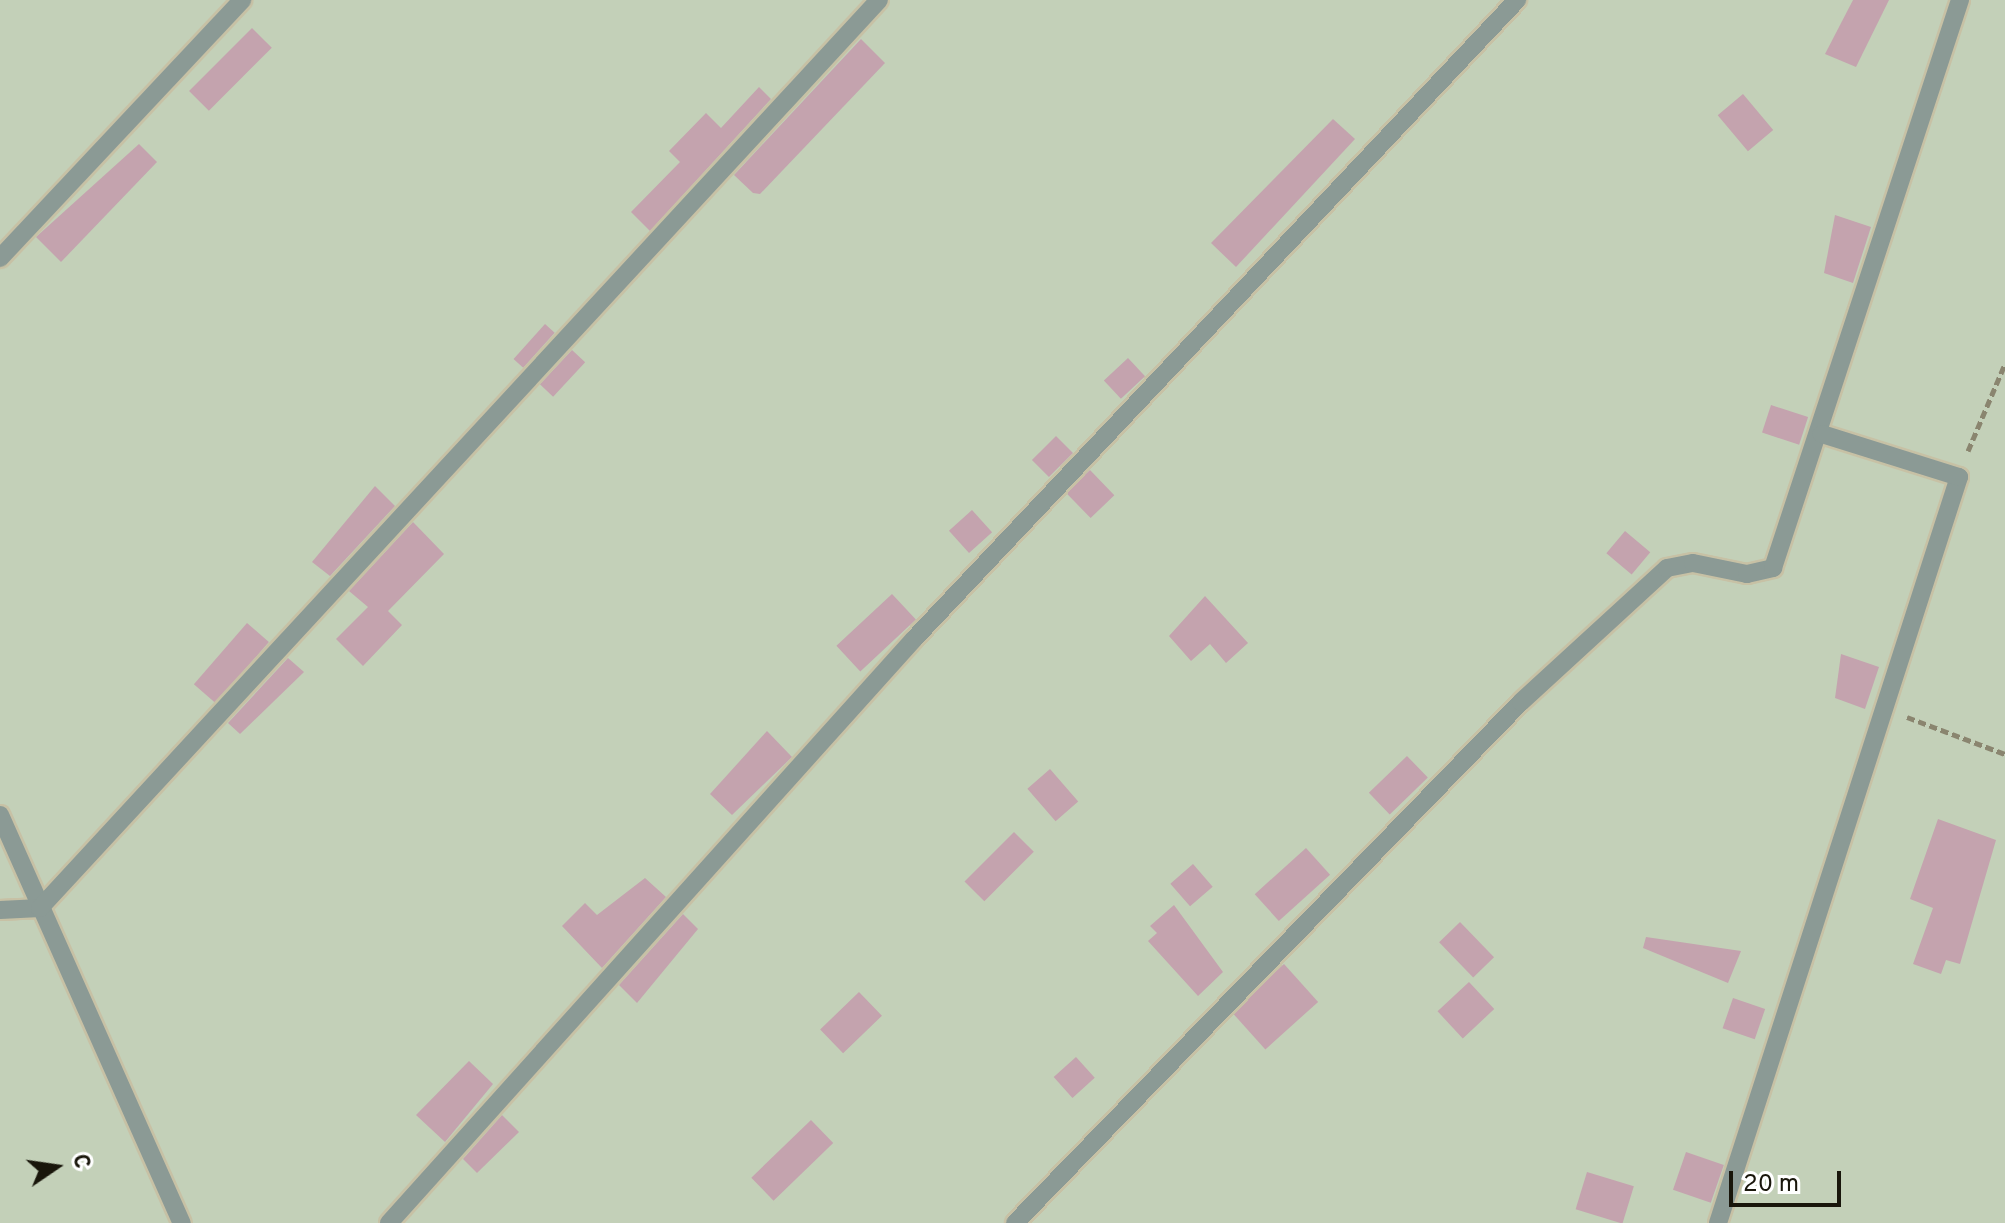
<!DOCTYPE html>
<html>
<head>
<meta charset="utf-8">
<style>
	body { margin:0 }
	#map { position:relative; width:2005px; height:1223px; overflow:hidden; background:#ede7c7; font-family:Overpass,sans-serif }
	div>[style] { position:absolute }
	.green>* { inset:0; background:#c3d0b8; transform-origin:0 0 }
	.building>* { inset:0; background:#c4a3ae; transform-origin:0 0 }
	.path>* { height:5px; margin-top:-2.5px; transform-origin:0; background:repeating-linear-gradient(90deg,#8a856f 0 8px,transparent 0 12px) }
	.roads { filter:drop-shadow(2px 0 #c7c1a5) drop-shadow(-2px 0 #c7c1a5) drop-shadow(0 2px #c7c1a5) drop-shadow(0 -2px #c7c1a5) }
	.service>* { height:18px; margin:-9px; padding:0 9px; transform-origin:9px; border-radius:9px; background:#8b9a95 }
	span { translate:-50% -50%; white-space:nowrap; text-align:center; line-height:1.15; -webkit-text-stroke:8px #fff; paint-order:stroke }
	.north { position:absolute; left:16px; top:1127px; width:80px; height:80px; -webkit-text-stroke:6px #fff; paint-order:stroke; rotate:77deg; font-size:22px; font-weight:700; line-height:32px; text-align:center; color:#19160b }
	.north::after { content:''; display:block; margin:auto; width:28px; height:36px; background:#19160b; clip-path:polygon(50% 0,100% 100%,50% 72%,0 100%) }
	.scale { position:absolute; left:1729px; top:1171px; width:112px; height:36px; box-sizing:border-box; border:4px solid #19160b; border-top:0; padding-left:10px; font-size:24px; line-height:28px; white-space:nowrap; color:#19160b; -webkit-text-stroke:6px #fff; paint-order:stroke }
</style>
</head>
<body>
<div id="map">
	<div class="green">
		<div style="left:0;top:0;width:2005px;height:1223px"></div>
	</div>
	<div class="building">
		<div style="clip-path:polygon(1853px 0,1889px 0,1856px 67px,1825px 54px)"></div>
		<div style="left:252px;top:28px;width:28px;height:89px;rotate:45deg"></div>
		<div style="clip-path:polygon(861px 39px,885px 63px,760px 194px,753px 193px,734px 175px)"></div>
		<div style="clip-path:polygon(759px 87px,771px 99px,650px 231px,631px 212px,680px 162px,669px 151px,706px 113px,721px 128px)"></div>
		<div style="left:1743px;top:94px;width:47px;height:33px;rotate:50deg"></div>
		<div style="clip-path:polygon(1333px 119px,1355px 139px,1236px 267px,1211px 243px)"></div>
		<div style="clip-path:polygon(139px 144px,157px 162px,61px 262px,36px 237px)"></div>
		<div style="clip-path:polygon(1835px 215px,1871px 227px,1853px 283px,1824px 273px)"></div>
		<div style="left:545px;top:324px;width:13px;height:47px;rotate:42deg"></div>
		<div style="left:572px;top:350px;width:18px;height:47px;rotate:43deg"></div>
		<div style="left:1128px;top:358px;width:25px;height:33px;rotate:47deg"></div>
		<div style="left:1771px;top:405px;width:39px;height:29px;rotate:18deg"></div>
		<div style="left:1056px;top:436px;width:24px;height:34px;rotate:45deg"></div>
		<div style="left:1090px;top:470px;width:35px;height:33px;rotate:46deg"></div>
		<div style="clip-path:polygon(375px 486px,395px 506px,330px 576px,312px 562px)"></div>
		<div style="left:972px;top:510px;width:30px;height:31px;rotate:48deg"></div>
		<div style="clip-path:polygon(413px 522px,444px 554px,388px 611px,402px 625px,363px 666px,336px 639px,368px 607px,349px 591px)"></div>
		<div style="left:1625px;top:531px;width:33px;height:29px;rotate:40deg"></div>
		<div style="left:892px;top:594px;width:35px;height:76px;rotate:47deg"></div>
		<div style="clip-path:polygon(1205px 596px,1248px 643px,1226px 663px,1210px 644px,1191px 661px,1169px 636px)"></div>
		<div style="left:247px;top:623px;width:29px;height:81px;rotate:41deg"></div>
		<div style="clip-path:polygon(1841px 654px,1879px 667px,1865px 709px,1835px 698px)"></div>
		<div style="clip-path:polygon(288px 658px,304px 672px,240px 734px,228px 723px)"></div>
		<div style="clip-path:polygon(767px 731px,792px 757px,732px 815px,710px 794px)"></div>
		<div style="left:1407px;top:756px;width:30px;height:53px;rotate:46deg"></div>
		<div style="left:1050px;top:769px;width:43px;height:30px;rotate:49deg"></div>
		<div style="clip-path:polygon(1938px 819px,1996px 840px,1960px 964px,1946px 960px,1941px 974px,1913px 964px,1933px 908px,1910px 899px)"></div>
		<div style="left:1014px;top:832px;width:28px;height:70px;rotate:45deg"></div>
		<div style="left:1306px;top:848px;width:36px;height:69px;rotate:48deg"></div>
		<div style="left:1193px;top:864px;width:30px;height:30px;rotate:49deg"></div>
		<div style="clip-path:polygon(645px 878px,666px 897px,602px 968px,562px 926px,585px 903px,597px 915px)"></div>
		<div style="clip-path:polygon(1174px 905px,1223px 972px,1198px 996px,1148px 941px,1157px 933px,1150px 926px)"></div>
		<div style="clip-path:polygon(683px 914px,698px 929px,637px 1003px,619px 985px)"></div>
		<div style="left:1460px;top:922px;width:49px;height:29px;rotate:46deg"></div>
		<div style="clip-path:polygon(1646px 937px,1741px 951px,1728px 983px,1643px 948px)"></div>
		<div style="left:1284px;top:964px;width:51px;height:71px;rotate:48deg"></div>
		<div style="left:1469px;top:982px;width:37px;height:43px;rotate:47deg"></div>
		<div style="left:859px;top:992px;width:33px;height:54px;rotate:46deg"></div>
		<div style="left:1733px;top:998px;width:34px;height:32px;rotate:19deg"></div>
		<div style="left:1076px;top:1057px;width:28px;height:30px;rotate:48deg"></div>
		<div style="clip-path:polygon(469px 1061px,493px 1084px,445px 1142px,416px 1115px)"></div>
		<div style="clip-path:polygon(502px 1115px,519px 1132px,477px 1173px,463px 1159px)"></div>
		<div style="left:811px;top:1120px;width:32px;height:83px;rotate:46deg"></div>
		<div style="left:1686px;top:1152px;width:40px;height:40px;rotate:19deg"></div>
		<div style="left:1587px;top:1172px;width:49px;height:39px;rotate:17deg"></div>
	</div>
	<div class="path">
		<div style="left:1968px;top:451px;width:95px;rotate:-67deg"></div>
		<div style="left:1907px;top:717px;width:105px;rotate:20.7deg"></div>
	</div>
	<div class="roads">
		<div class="service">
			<div style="left:0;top:258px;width:354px;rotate:-46.8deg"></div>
			<div style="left:0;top:815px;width:447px;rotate:66deg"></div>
			<div style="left:0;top:910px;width:40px;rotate:-2.9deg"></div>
			<div style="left:40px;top:908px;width:1236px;rotate:-47.26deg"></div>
			<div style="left:389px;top:1223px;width:785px;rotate:-48.05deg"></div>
			<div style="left:914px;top:639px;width:879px;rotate:-46.66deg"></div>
			<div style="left:1015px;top:1223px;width:726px;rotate:-45.84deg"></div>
			<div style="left:1521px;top:702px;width:198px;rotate:-42.5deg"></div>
			<div style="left:1667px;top:568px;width:26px;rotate:-11deg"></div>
			<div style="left:1693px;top:563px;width:55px;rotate:11.5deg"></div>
			<div style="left:1747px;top:574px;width:27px;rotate:-13deg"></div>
			<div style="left:1773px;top:568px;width:598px;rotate:-71.78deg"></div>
			<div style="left:1718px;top:1223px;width:784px;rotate:-72.1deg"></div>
			<div style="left:1959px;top:477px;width:144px;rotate:-162.6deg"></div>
		</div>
	</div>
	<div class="north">С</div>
	<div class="scale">20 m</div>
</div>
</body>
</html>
